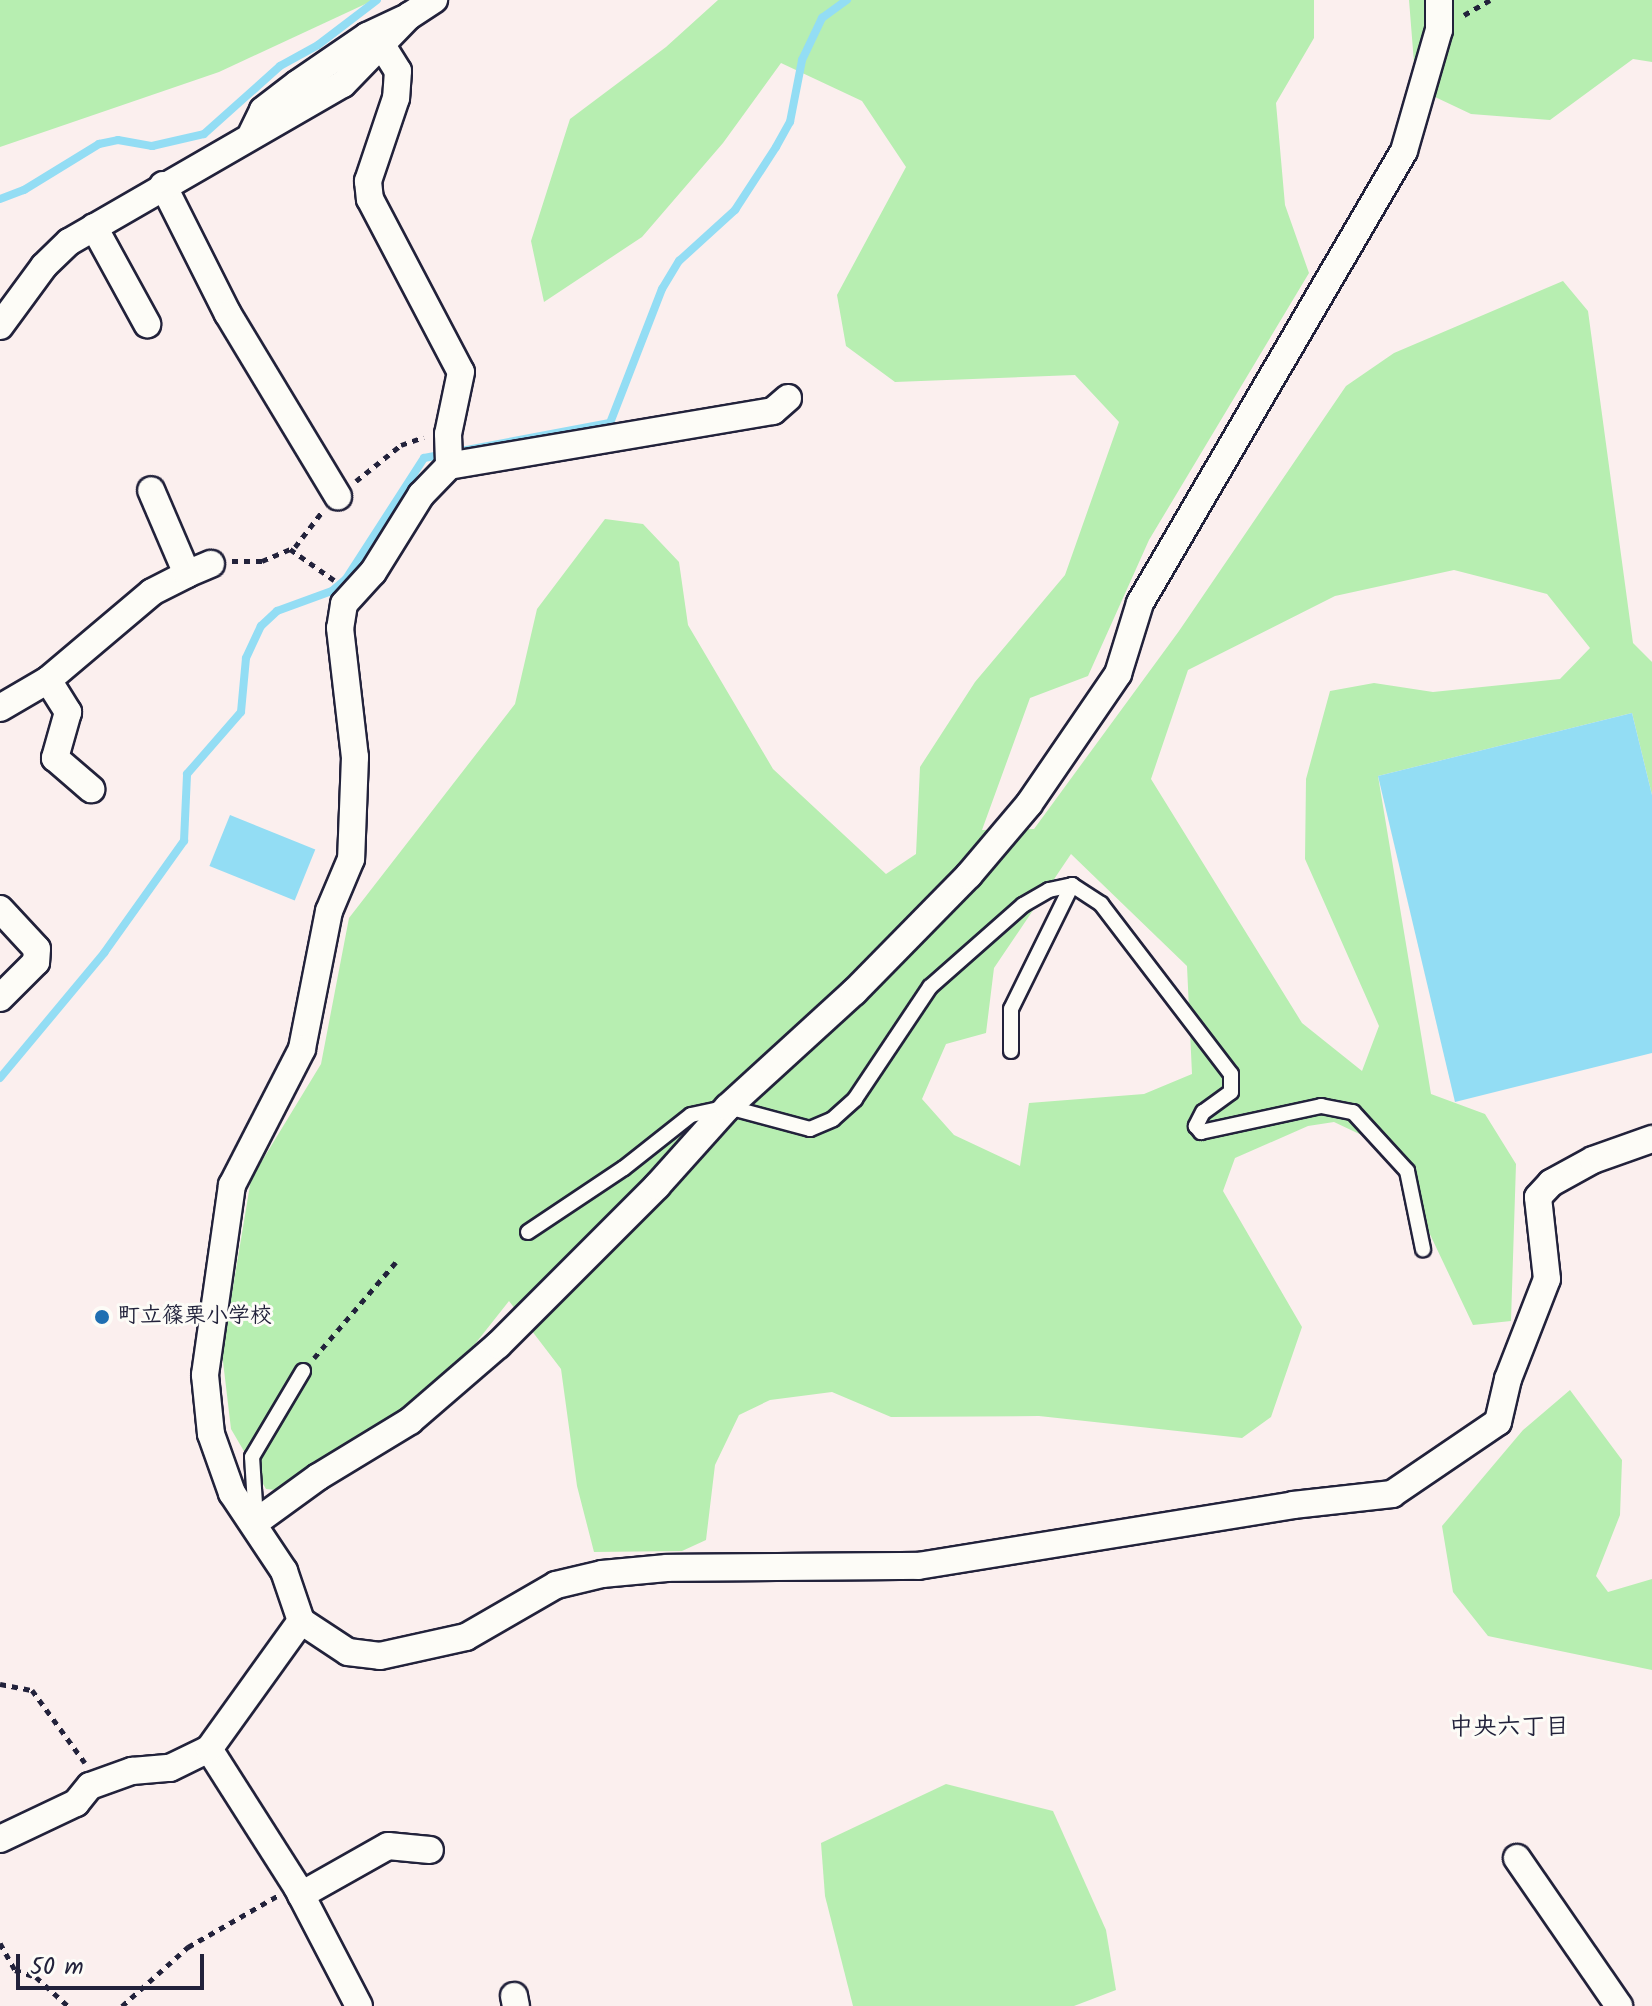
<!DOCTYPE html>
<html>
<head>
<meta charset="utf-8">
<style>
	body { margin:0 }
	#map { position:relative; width:1652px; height:2006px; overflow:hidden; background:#fbefee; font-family:Kalam,"Klee One",sans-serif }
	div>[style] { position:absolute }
	.green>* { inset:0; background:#b7eeb1 }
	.water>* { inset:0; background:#93ddf4; transform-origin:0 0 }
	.stream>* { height:8px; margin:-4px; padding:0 4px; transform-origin:4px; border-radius:4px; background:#93ddf4 }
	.path>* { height:5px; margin-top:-2.5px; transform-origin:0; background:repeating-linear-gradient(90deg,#22223b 0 6px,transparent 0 12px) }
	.roads { filter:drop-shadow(2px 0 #22223b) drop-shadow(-2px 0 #22223b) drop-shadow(0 2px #22223b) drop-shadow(0 -2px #22223b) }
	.lane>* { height:14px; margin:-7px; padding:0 7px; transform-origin:7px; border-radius:7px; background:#fdfcf7 }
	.street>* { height:26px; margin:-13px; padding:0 13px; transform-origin:13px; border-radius:13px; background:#fdfcf7 }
	.dots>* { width:22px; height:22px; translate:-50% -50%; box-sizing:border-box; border:4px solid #fdfcf7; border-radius:50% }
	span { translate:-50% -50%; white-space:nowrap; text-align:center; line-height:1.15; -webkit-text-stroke:6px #fdfcf7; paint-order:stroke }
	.poi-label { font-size:22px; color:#22223b; font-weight:700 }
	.left { translate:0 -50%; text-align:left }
	.neighbourhood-label { font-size:24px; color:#22223b; font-weight:700 }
	.scale { position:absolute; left:16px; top:1954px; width:188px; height:36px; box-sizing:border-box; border:4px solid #22223b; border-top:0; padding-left:10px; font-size:24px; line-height:28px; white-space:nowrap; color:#22223b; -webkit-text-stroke:6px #fdfcf7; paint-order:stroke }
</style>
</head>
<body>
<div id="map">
	<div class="green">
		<div style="clip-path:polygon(0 0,374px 0,219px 72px,0 147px)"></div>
		<div style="clip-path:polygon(evenodd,718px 0,1314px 0,1314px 38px,1276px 103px,1285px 205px,1309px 273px,1149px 540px,1088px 676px,1030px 698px,982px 830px,1034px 829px,1179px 631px,1346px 386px,1394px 353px,1563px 281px,1588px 311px,1633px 643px,1652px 662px,1652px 795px,1632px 713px,1378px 776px,1431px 1094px,1485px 1114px,1516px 1164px,1511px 1321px,1473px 1325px,1389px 1148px,1334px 1122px,1308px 1126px,1235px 1158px,1223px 1191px,1302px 1327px,1271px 1417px,1242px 1438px,1039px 1416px,891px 1417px,832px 1392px,770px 1400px,739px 1415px,715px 1465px,706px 1540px,682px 1551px,594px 1552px,577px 1486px,561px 1369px,509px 1301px,475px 1344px,382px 1430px,285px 1491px,266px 1489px,231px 1429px,222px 1353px,251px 1179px,321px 1064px,349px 918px,515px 704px,537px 609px,605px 519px,643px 524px,679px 562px,688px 625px,773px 769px,886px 874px,916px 854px,920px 767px,975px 682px,1065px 575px,1119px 422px,1075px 375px,895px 382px,846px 346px,837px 295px,906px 167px,862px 101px,781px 63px,723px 143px,642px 237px,544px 302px,531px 241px,570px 119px,666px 47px,718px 0,1454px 570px,1547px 594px,1590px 648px,1560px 679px,1433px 692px,1374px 683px,1330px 691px,1306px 779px,1305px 859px,1379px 1026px,1362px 1071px,1302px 1023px,1151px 779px,1188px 670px,1335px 596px,1454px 570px,718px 0,1071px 854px,1187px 966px,1192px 1074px,1144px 1094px,1029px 1103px,1020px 1166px,954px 1135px,922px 1099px,946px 1044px,986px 1033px,994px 968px,1071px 854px)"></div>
		<div style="clip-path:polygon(1409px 0,1652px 0,1652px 62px,1633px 59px,1550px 120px,1471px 114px,1416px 88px)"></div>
		<div style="clip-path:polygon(1570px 1390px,1622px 1460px,1620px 1515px,1596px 1576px,1608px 1592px,1652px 1579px,1652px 1670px,1488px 1636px,1453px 1592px,1442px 1526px,1523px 1430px)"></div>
		<div style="clip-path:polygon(946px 1784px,1053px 1811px,1106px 1930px,1116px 1990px,1074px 2006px,853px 2006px,825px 1896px,821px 1843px)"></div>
	</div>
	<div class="water">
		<div style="clip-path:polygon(1632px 713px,1652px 795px,1652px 1053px,1455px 1102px,1378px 776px)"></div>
		<div style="left:230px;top:815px;width:92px;height:55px;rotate:22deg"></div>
	</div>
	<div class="stream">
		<div style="left:0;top:199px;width:26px;rotate:-21deg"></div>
		<div style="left:24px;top:190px;width:88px;rotate:-31.5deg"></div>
		<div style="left:99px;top:144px;width:19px;rotate:-12deg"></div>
		<div style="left:118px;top:140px;width:35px;rotate:10deg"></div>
		<div style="left:152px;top:146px;width:53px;rotate:-13deg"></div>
		<div style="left:204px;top:134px;width:102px;rotate:-41.8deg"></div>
		<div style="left:280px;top:66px;width:43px;rotate:-28.9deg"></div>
		<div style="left:318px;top:45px;width:74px;rotate:-37.3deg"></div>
		<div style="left:0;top:1078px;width:163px;rotate:-50.2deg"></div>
		<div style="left:104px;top:953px;width:138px;rotate:-54.5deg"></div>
		<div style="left:184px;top:841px;width:67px;rotate:-87.4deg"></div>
		<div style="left:187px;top:774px;width:82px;rotate:-48.9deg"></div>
		<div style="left:241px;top:712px;width:54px;rotate:-84.7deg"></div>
		<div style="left:246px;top:658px;width:35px;rotate:-65deg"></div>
		<div style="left:261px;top:626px;width:22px;rotate:-43deg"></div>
		<div style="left:277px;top:611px;width:59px;rotate:-20deg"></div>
		<div style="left:332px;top:591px;width:18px;rotate:-41deg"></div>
		<div style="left:346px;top:579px;width:144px;rotate:-57.2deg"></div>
		<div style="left:424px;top:458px;width:189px;rotate:-10.7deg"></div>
		<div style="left:610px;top:423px;width:144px;rotate:-68.8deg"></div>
		<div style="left:662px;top:289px;width:33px;rotate:-59deg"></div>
		<div style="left:679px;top:261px;width:76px;rotate:-42.3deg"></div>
		<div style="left:735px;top:210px;width:75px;rotate:-56.9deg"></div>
		<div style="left:776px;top:147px;width:29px;rotate:-61deg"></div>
		<div style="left:790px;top:122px;width:63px;rotate:-79deg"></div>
		<div style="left:802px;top:60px;width:47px;rotate:-64.5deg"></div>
		<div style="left:822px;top:18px;width:31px;rotate:-36deg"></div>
	</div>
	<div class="path">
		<div style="left:1464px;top:15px;width:30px;rotate:-30deg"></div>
		<div style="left:356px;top:481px;width:58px;rotate:-38.7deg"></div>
		<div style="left:401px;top:445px;width:24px;rotate:-19deg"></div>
		<div style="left:290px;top:549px;width:54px;rotate:35.2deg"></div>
		<div style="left:232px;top:561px;width:30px"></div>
		<div style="left:262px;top:561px;width:36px;rotate:-23deg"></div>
		<div style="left:295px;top:547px;width:44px;rotate:-52.4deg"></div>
		<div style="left:314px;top:1358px;width:126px;rotate:-49.5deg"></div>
		<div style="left:0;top:1684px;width:33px;rotate:11deg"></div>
		<div style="left:32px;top:1690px;width:90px;rotate:54deg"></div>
		<div style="left:0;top:1943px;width:31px;rotate:61deg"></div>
		<div style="left:15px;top:1970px;width:22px;rotate:18deg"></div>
		<div style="left:36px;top:1977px;width:43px;rotate:42.2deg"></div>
		<div style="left:122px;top:2006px;width:89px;rotate:-41.8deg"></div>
		<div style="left:188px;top:1947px;width:103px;rotate:-29.8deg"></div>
	</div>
	<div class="roads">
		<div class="lane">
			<div style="left:1011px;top:1051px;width:42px;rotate:-90deg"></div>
			<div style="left:1011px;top:1009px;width:138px;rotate:-63.8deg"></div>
			<div style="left:528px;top:1232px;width:115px;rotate:-33.7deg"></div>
			<div style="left:624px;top:1168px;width:85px;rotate:-38.3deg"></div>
			<div style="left:691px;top:1115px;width:38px;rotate:-12deg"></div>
			<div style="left:728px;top:1107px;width:85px;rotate:15deg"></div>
			<div style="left:810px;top:1129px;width:25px;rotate:-23deg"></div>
			<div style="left:833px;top:1119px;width:30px;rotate:-42deg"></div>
			<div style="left:855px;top:1099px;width:135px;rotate:-56.2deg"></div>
			<div style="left:930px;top:987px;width:124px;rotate:-41.4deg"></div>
			<div style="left:1023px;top:905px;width:30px;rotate:-30deg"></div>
			<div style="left:1049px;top:890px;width:24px;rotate:-12deg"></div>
			<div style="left:1072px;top:885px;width:35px;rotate:33deg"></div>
			<div style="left:1101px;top:904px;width:214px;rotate:52.6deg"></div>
			<div style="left:1231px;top:1074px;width:18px;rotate:90deg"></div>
			<div style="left:1231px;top:1092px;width:34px;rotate:144deg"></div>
			<div style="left:1203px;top:1112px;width:16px;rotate:117deg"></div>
			<div style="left:1196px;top:1126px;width:8px;rotate:50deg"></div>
			<div style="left:1201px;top:1132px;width:123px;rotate:-12.2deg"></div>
			<div style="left:1321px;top:1106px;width:33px;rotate:11deg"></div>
			<div style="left:1353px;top:1112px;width:80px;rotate:47.5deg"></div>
			<div style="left:1407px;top:1171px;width:80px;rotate:78.4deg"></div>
			<div style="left:256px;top:1520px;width:63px;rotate:-93.6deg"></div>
			<div style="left:252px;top:1457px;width:100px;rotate:-59.3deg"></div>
		</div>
		<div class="street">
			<div style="left:383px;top:47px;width:28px;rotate:58deg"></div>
			<div style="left:398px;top:71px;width:27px;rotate:94deg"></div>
			<div style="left:396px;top:98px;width:88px;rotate:108.6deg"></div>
			<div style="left:368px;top:181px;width:18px;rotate:84deg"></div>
			<div style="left:370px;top:199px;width:195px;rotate:62.3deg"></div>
			<div style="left:461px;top:372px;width:63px;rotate:101.8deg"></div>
			<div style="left:448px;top:434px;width:32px;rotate:88deg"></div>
			<div style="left:252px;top:133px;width:25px;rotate:-64deg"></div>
			<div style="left:263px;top:110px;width:43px;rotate:-37.4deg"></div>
			<div style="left:297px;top:84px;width:85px;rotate:-34.4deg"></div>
			<div style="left:367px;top:36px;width:40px;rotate:-25deg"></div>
			<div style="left:163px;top:185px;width:144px;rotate:63.3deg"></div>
			<div style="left:228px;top:314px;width:213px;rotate:58.9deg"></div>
			<div style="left:94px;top:227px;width:111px;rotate:61.3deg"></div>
			<div style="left:0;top:326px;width:74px;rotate:-53.7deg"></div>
			<div style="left:44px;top:266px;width:35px;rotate:-44deg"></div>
			<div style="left:69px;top:242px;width:316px;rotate:-30deg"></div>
			<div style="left:343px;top:84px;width:95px;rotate:-45.9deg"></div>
			<div style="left:409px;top:16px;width:30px;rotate:-33deg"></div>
			<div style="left:788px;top:398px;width:20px;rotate:139deg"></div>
			<div style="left:773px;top:411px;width:329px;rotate:170.4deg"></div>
			<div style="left:449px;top:466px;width:40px;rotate:134deg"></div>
			<div style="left:421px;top:495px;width:91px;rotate:121.9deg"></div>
			<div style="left:373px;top:572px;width:43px;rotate:132.2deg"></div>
			<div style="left:344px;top:604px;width:24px;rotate:99deg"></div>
			<div style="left:340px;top:628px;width:130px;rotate:83.4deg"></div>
			<div style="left:355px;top:757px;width:102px;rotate:92.2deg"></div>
			<div style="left:351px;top:859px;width:56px;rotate:112.9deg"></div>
			<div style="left:329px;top:911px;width:141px;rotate:101.1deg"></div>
			<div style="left:302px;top:1049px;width:153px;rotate:117.2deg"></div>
			<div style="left:232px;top:1185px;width:192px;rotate:98.1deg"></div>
			<div style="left:205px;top:1375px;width:59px;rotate:84.2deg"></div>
			<div style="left:211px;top:1434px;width:63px;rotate:70.4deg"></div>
			<div style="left:232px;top:1493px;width:94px;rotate:56.3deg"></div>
			<div style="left:284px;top:1571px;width:53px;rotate:71.2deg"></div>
			<div style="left:301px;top:1621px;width:56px;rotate:33.4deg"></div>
			<div style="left:348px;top:1652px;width:32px;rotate:7deg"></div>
			<div style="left:380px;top:1656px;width:88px;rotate:-12.5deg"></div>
			<div style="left:466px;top:1637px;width:104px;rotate:-30deg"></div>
			<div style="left:556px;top:1585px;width:47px;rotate:-13.4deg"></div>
			<div style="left:602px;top:1574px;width:65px;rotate:-5.3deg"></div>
			<div style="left:667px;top:1568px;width:251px;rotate:-0.5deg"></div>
			<div style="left:918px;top:1566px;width:380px;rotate:-9.2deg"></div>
			<div style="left:1293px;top:1505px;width:100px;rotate:-6.3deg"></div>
			<div style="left:1392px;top:1494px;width:128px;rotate:-34.2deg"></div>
			<div style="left:1498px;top:1422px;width:44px;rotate:-76.9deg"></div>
			<div style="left:1508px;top:1379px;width:107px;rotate:-68.7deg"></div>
			<div style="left:1547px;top:1279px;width:82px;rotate:-96.3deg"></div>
			<div style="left:1538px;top:1197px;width:19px;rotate:-47deg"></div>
			<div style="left:1551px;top:1183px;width:48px;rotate:-28.7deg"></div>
			<div style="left:1593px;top:1160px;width:63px;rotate:-19.6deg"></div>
			<div style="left:187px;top:574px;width:26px;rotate:-23deg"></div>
			<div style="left:48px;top:680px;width:38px;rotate:58deg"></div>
			<div style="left:68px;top:712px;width:48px;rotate:105.8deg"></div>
			<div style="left:55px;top:758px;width:48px;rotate:40.7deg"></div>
			<div style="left:0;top:708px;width:56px;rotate:-30.3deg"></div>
			<div style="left:48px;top:680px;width:136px;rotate:-40.2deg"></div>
			<div style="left:152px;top:592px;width:39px;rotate:-27deg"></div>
			<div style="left:187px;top:574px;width:91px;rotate:-113.2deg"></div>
			<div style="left:0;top:909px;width:54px;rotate:47.2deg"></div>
			<div style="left:37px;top:949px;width:13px;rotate:94deg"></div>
			<div style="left:36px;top:962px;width:51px;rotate:135deg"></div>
			<div style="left:256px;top:1522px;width:77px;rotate:-36deg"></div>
			<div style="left:318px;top:1477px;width:108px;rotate:-31.3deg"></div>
			<div style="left:410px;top:1421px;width:116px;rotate:-40.8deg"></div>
			<div style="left:498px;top:1345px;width:225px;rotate:-45deg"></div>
			<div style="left:657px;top:1186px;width:106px;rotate:-48.1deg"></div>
			<div style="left:728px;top:1107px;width:171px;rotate:-42.4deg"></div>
			<div style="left:854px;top:992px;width:164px;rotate:-45.5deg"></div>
			<div style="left:969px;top:875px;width:93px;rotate:-49.8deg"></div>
			<div style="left:1029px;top:804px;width:158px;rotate:-55.6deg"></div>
			<div style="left:1118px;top:674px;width:74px;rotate:-72.8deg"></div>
			<div style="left:1140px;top:603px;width:523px;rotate:-59.71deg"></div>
			<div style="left:1404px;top:151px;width:126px;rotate:-73.9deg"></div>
			<div style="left:1439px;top:30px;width:30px;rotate:-90deg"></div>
			<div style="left:209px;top:1749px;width:164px;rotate:57.5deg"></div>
			<div style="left:297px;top:1887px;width:134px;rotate:62.5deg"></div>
			<div style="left:0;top:1839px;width:84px;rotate:-25.3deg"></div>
			<div style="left:76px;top:1803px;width:22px;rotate:-51deg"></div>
			<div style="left:90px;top:1786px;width:45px;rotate:-19.7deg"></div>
			<div style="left:132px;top:1771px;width:38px;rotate:-5deg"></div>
			<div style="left:170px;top:1768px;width:43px;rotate:-26deg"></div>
			<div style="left:209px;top:1749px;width:158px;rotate:-54.3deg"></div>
			<div style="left:1517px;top:1858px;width:180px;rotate:55.4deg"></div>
			<div style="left:301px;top:1895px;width:100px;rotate:-29.4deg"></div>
			<div style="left:388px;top:1846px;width:42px;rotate:5.4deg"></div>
			<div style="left:514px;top:1996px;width:10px;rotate:79deg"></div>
		</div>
	</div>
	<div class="dots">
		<div style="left:102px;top:1317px;background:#1f6fb2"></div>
	</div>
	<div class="poi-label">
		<span class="left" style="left:118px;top:1317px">町立篠栗小学校</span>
	</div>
	<div class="neighbourhood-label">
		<span style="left:1509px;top:1728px">中央六丁目</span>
	</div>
	<div class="scale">50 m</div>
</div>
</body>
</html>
